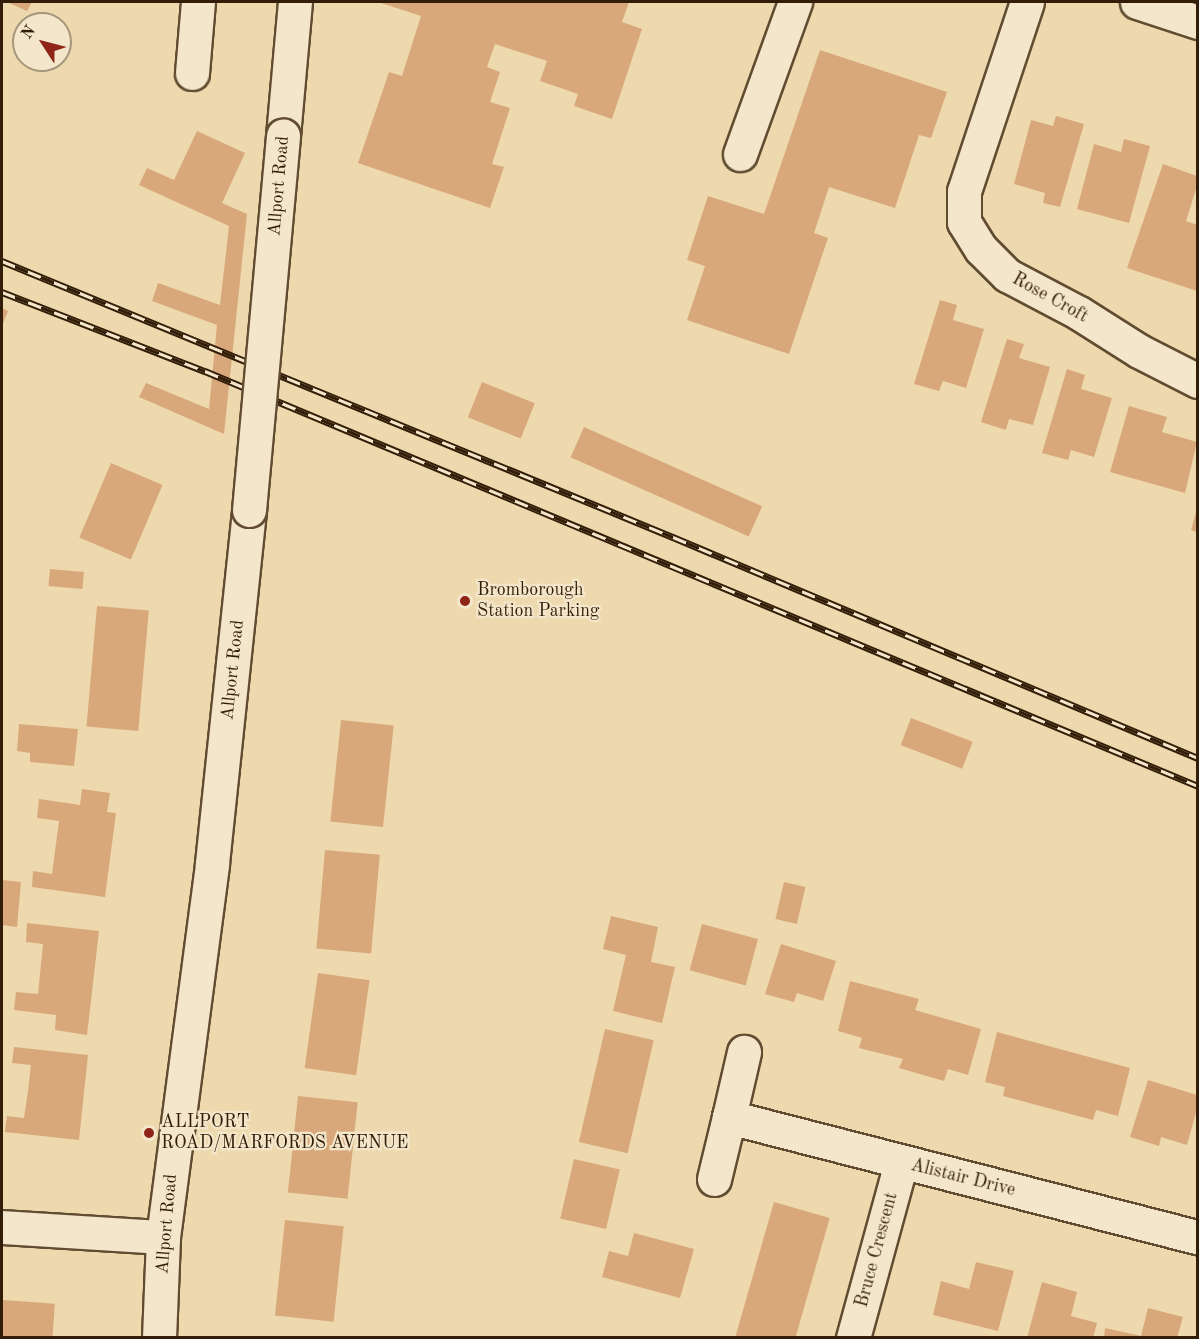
<!DOCTYPE html>
<html>
<head>
<meta charset="utf-8">
<style>
	body { margin:0 }
	#map { position:relative; width:1199px; height:1339px; overflow:hidden; background:#edd9ad; font-family:"Old Standard TT",serif }
	div>[style] { position:absolute }
	.building>* { inset:0; background:#d8a87b; transform-origin:0 0 }
	.roads { filter:drop-shadow(2px 0 #614c31) drop-shadow(-2px 0 #614c31) drop-shadow(0 2px #614c31) drop-shadow(0 -2px #614c31) }
	.minor>* { height:33px; margin:-16.5px; padding:0 16.5px; transform-origin:16.5px; border-radius:16.5px; background:#f3e6ca }
	.rail>* { height:7px; margin-top:-3.5px; transform-origin:0; background:repeating-linear-gradient(90deg,#f3e6ca 0 14px,#321d08 0 28px); box-sizing:border-box; border-block:2px solid #321d08 }
	.bridges { filter:drop-shadow(2px 0 #614c31) drop-shadow(-2px 0 #614c31) drop-shadow(0 2px #614c31) drop-shadow(0 -2px #614c31) }
	.minor-bridge>* { height:33px; margin:-16.5px; padding:0 16.5px; transform-origin:16.5px; border-radius:16.5px; background:#f3e6ca }
	.dots>* { width:16px; height:16px; translate:-50% -50%; box-sizing:border-box; border:3px solid #f3e6ca; border-radius:50% }
	span { translate:-50% -50%; white-space:nowrap; text-align:center; line-height:1.15; -webkit-text-stroke:4.5px #f3e6ca; paint-order:stroke }
	.street-label { font-size:18px; color:#321d08 }
	.poi-label { font-size:18px; color:#321d08 }
	.left { translate:0 -50%; text-align:left }
	.frame { position:absolute; inset:0; border:3px solid #321d08; pointer-events:none }
	.north { position:absolute; left:12px; top:12px; width:60px; height:60px; box-sizing:border-box; background:#f3e6ca; border:2px solid #a6967c; border-radius:50%; rotate:306deg; font-size:16px; font-weight:700; line-height:24px; text-align:center; color:#321d08 }
	.north::after { content:''; display:block; margin:auto; width:21px; height:27px; background:#8f2418; clip-path:polygon(50% 0,100% 100%,50% 72%,0 100%) }
</style>
</head>
<body>
<div id="map">
	<div class="building">
		<div style="clip-path:polygon(7px 2px,32px 2px,27px 11px)"></div>
		<div style="clip-path:polygon(378px 2px,629px 2px,622px 22px,642px 29px,612px 119px,574px 106px,578px 94px,540px 81px,547px 61px,495px 44px,487px 67px,500px 72px,490px 102px,510px 108px,492px 164px,504px 167px,490px 208px,358px 163px,389px 72px,402px 76px,421px 16px)"></div>
		<div style="clip-path:polygon(820px 50px,947px 92px,931px 138px,919px 135px,895px 208px,829px 187px,814px 233px,828px 238px,789px 354px,687px 320px,705px 266px,687px 260px,708px 196px,764px 214px)"></div>
		<div style="clip-path:polygon(1056px 116px,1084px 124px,1060px 207px,1043px 203px,1045px 193px,1014px 184px,1031px 120px,1053px 126px)"></div>
		<div style="clip-path:polygon(197px 131px,245px 153px,222px 203px,247px 214px,224px 434px,139px 397px,146px 383px,209px 409px,217px 325px,152px 301px,158px 283px,220px 305px,229px 226px,139px 185px,147px 168px,174px 180px)"></div>
		<div style="clip-path:polygon(1124px 139px,1150px 146px,1129px 223px,1077px 209px,1094px 144px,1121px 152px)"></div>
		<div style="clip-path:polygon(1163px 164px,1197px 176px,1197px 186px,1186px 221px,1197px 225px,1197px 291px,1127px 268px)"></div>
		<div style="clip-path:polygon(940px 300px,957px 305px,953px 320px,984px 329px,966px 388px,943px 381px,939px 391px,914px 384px)"></div>
		<div style="clip-path:polygon(2px 308px,8px 311px,2px 326px)"></div>
		<div style="clip-path:polygon(1007px 339px,1024px 344px,1019px 358px,1050px 367px,1033px 425px,1009px 419px,1006px 430px,981px 422px)"></div>
		<div style="clip-path:polygon(1067px 369px,1085px 375px,1081px 389px,1112px 398px,1094px 457px,1071px 450px,1068px 460px,1042px 453px)"></div>
		<div style="left:482px;top:382px;width:57px;height:38px;rotate:22deg"></div>
		<div style="clip-path:polygon(1129px 406px,1167px 417px,1162px 432px,1197px 442px,1185px 493px,1110px 472px)"></div>
		<div style="left:584px;top:427px;width:195px;height:33px;rotate:24deg"></div>
		<div style="left:111px;top:463px;width:56px;height:81px;rotate:23deg"></div>
		<div style="clip-path:polygon(1197px 509px,1197px 532px,1191px 530px)"></div>
		<div style="left:50px;top:569px;width:34px;height:17px;rotate:5deg"></div>
		<div style="left:97px;top:606px;width:52px;height:121px;rotate:5deg"></div>
		<div style="left:911px;top:718px;width:66px;height:29px;rotate:21deg"></div>
		<div style="left:341px;top:720px;width:53px;height:102px;rotate:6deg"></div>
		<div style="clip-path:polygon(19px 724px,78px 729px,74px 766px,30px 762px,30px 753px,17px 751px)"></div>
		<div style="clip-path:polygon(82px 789px,110px 793px,107px 812px,116px 813px,105px 897px,32px 887px,33px 871px,52px 874px,59px 821px,37px 818px,39px 799px,80px 805px)"></div>
		<div style="left:325px;top:850px;width:55px;height:99px;rotate:5deg"></div>
		<div style="clip-path:polygon(2px 880px,21px 882px,17px 927px,2px 925px)"></div>
		<div style="left:784px;top:882px;width:22px;height:38px;rotate:13deg"></div>
		<div style="clip-path:polygon(611px 916px,658px 927px,651px 962px,675px 967px,662px 1023px,613px 1011px,626px 955px,603px 949px)"></div>
		<div style="clip-path:polygon(27px 923px,99px 931px,87px 1035px,55px 1030px,56px 1015px,14px 1010px,16px 992px,38px 994px,43px 944px,26px 942px)"></div>
		<div style="left:702px;top:924px;width:58px;height:48px;rotate:15deg"></div>
		<div style="clip-path:polygon(781px 944px,836px 961px,823px 1001px,797px 993px,794px 1002px,765px 994px)"></div>
		<div style="left:318px;top:973px;width:52px;height:96px;rotate:8deg"></div>
		<div style="clip-path:polygon(850px 981px,919px 999px,915px 1010px,981px 1029px,968px 1075px,948px 1069px,944px 1081px,899px 1068px,903px 1059px,859px 1048px,862px 1038px,838px 1031px)"></div>
		<div style="left:605px;top:1029px;width:50px;height:116px;rotate:13deg"></div>
		<div style="clip-path:polygon(997px 1032px,1130px 1068px,1118px 1116px,1096px 1110px,1093px 1120px,1003px 1096px,1005px 1087px,985px 1082px)"></div>
		<div style="clip-path:polygon(14px 1047px,88px 1055px,79px 1140px,5px 1132px,7px 1116px,24px 1118px,28px 1091px,31px 1065px,12px 1063px)"></div>
		<div style="clip-path:polygon(1148px 1080px,1197px 1095px,1197px 1109px,1187px 1145px,1161px 1137px,1159px 1146px,1130px 1137px)"></div>
		<div style="left:298px;top:1096px;width:60px;height:97px;rotate:6deg"></div>
		<div style="left:574px;top:1159px;width:47px;height:61px;rotate:13deg"></div>
		<div style="left:774px;top:1202px;width:58px;height:142px;rotate:16deg"></div>
		<div style="left:285px;top:1220px;width:59px;height:96px;rotate:6deg"></div>
		<div style="clip-path:polygon(634px 1233px,694px 1249px,680px 1298px,602px 1277px,609px 1251px,628px 1256px)"></div>
		<div style="clip-path:polygon(976px 1262px,1014px 1271px,998px 1331px,933px 1315px,941px 1281px,969px 1289px)"></div>
		<div style="clip-path:polygon(1042px 1282px,1077px 1292px,1071px 1316px,1097px 1323px,1093px 1338px,1027px 1338px)"></div>
		<div style="left:3px;top:1300px;width:52px;height:38px;rotate:4deg"></div>
		<div style="clip-path:polygon(1148px 1308px,1183px 1317px,1177px 1338px,1104px 1338px,1105px 1328px,1141px 1336px)"></div>
	</div>
	<div class="roads">
		<div class="minor">
			<div style="left:1027px;top:2px;width:199px;rotate:108.4deg"></div>
			<div style="left:964px;top:191px;width:31px;rotate:90deg"></div>
			<div style="left:964px;top:222px;width:32px;rotate:58deg"></div>
			<div style="left:981px;top:249px;width:37px;rotate:45deg"></div>
			<div style="left:1007px;top:275px;width:81px;rotate:27.8deg"></div>
			<div style="left:1079px;top:313px;width:71px;rotate:32.3deg"></div>
			<div style="left:1139px;top:351px;width:66px;rotate:27deg"></div>
			<div style="left:1137px;top:2px;width:64px;rotate:18.2deg"></div>
			<div style="left:192px;top:73px;width:71px;rotate:-85.2deg"></div>
			<div style="left:283px;top:136px;width:135px;rotate:-84.9deg"></div>
			<div style="left:740px;top:154px;width:162px;rotate:-70.1deg"></div>
			<div style="left:729px;top:1117px;width:67px;rotate:-77deg"></div>
			<div style="left:714px;top:1179px;width:64px;rotate:-76.4deg"></div>
			<div style="left:729px;top:1117px;width:484px;rotate:14.4deg"></div>
			<div style="left:2px;top:1227px;width:161px;rotate:3.6deg"></div>
			<div style="left:159px;top:1338px;width:101px;rotate:-87.7deg"></div>
			<div style="left:163px;top:1237px;width:377px;rotate:-82.5deg"></div>
			<div style="left:212px;top:863px;width:355px;rotate:-84deg"></div>
			<div style="left:853px;top:1338px;width:182px;rotate:-74.7deg"></div>
		</div>
	</div>
	<div class="rail">
		<div style="left:2px;top:261px;width:726px;rotate:22.36deg"></div>
		<div style="left:673px;top:537px;width:570px;rotate:22.83deg"></div>
		<div style="left:2px;top:292px;width:218px;rotate:21.3deg"></div>
		<div style="left:205px;top:371px;width:1076px;rotate:22.68deg"></div>
	</div>
	<div class="bridges">
		<div class="minor-bridge">
			<div style="left:249px;top:510px;width:376px;rotate:-84.8deg"></div>
		</div>
	</div>
	<div class="dots">
		<div style="left:465px;top:601px;background:#8f2418"></div>
		<div style="left:149px;top:1133px;background:#8f2418"></div>
	</div>
	<div class="street-label">
		<span style="left:279px;top:186px;rotate:-85deg">Allport Road</span>
		<span style="left:1050px;top:298px;rotate:29deg">Rose Croft</span>
		<span style="left:233px;top:670px;rotate:-84deg">Allport Road</span>
		<span style="left:963px;top:1178px;rotate:14deg">Alistair Drive</span>
		<span style="left:167px;top:1224px;rotate:-85deg">Allport Road</span>
		<span style="left:877px;top:1250px;rotate:-75deg">Bruce Crescent</span>
	</div>
	<div class="poi-label">
		<span class="left" style="left:477px;top:601px">Bromborough<br>Station Parking</span>
		<span class="left" style="left:161px;top:1133px">ALLPORT<br>ROAD/MARFORDS AVENUE</span>
	</div>
	<div class="frame"></div>
	<div class="north">N</div>
</div>
</body>
</html>
